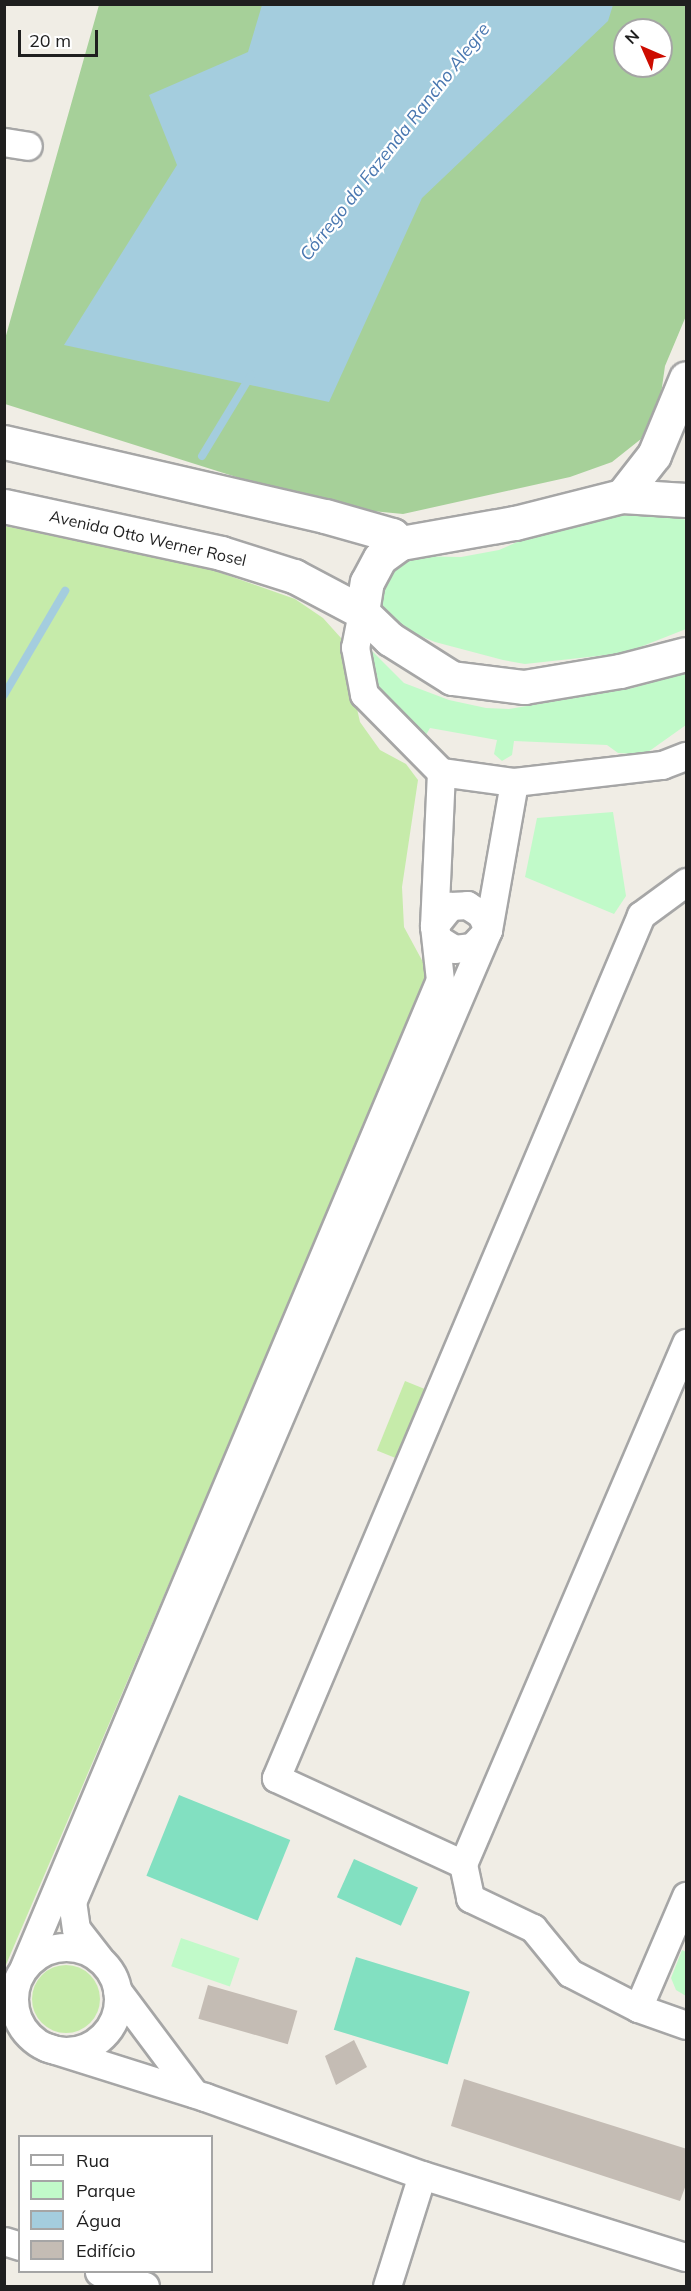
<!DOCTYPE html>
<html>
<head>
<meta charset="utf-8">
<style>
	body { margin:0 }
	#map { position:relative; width:691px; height:2291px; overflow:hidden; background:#f0ede5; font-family:Mulish,sans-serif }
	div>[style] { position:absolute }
	.grass>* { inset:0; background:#c6ebaa; transform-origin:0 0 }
	.round { border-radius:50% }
	.forest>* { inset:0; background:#a6d099 }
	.park>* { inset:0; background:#c1fac9; transform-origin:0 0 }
	.pitch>* { inset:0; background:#82e0c1; transform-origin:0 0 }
	.water>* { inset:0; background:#a4cdde }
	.stream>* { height:8px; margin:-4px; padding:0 4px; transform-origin:4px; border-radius:4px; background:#a4cdde }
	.building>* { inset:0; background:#c4bcb4; transform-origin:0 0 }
	.roads { filter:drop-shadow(2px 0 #a6a6a6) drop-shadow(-2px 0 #a6a6a6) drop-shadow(0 2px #a6a6a6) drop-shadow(0 -2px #a6a6a6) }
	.minor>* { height:27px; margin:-13.5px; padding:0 13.5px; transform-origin:13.5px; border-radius:13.5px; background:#fff }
	.minor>.ring { margin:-13.5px; padding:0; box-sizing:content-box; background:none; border:27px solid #fff; border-radius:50% }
	.tertiary>* { height:33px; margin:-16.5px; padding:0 16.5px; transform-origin:16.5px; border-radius:16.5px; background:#fff }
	span { translate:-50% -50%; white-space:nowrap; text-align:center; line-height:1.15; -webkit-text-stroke:4.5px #fff; paint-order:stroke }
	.street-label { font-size:16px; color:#1f1f1f }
	.water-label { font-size:18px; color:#4977b0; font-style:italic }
	.frame { position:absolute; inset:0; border:6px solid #1f1f1f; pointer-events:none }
	.legend { position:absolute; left:18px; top:2135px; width:195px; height:138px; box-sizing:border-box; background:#fff; border:2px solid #a5a5a5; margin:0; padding:8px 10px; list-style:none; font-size:18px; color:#1f1f1f }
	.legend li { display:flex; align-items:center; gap:12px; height:30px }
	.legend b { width:30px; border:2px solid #a5a5a5 }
	.north { position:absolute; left:613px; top:18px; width:60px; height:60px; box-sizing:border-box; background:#fff; border:2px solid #a5a5a5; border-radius:50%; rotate:315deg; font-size:16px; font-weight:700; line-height:24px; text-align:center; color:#1f1f1f }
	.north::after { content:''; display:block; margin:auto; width:21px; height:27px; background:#cd0c00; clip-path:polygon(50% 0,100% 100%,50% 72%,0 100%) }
	.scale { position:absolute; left:18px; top:30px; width:80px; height:27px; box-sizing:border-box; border:3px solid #1f1f1f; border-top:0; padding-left:8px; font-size:18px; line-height:21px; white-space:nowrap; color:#1f1f1f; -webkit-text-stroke:4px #fff; paint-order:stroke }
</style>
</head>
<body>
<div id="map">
	<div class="grass">
		<div style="clip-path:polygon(5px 526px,207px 568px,295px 599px,323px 618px,341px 638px,360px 722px,380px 750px,406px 764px,418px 780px,402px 887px,404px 927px,424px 964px,425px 985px,5px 1967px)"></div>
		<div style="left:405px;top:1381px;width:24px;height:75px;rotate:22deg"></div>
		<div class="round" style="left:32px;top:1965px;width:68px;height:68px"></div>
	</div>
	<div class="forest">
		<div style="clip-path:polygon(evenodd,99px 5px,686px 5px,686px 316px,665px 366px,660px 401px,641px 439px,612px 462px,570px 477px,403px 514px,331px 507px,5px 404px,5px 339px,99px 5px,625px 30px,661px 30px,661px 66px,625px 66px,625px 30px)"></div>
	</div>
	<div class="park">
		<div style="clip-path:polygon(664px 513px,686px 520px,686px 629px,625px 653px,525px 664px,503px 660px,435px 642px,408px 631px,387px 617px,374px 598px,400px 556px,461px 557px,499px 550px,538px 533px,596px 517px)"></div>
		<div style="clip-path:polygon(370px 649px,404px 683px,449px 700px,486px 708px,509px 709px,633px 688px,686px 671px,686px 725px,648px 752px,635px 754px,618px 753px,607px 745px,514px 741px,512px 755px,502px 761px,494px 754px,497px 740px,430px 728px,423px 740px,370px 695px,366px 652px)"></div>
		<div style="clip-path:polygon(613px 812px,626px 896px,614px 914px,525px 877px,537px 818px)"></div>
		<div style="left:181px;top:1938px;width:62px;height:30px;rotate:19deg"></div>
		<div style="clip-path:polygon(682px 1950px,686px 1952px,686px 1996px,676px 1990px,671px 1978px)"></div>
	</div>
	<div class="pitch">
		<div style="left:179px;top:1795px;width:120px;height:87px;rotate:22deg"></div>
		<div style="left:354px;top:1859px;width:70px;height:42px;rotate:24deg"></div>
		<div style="left:356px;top:1957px;width:119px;height:76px;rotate:17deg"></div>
	</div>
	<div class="water">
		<div style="clip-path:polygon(262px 5px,613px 5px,608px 21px,422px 198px,329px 402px,64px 345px,177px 165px,149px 95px,248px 52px)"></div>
	</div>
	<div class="stream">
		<div style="left:202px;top:456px;width:95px;rotate:-58.8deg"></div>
		<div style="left:4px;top:695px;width:121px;rotate:-59.6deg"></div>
	</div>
	<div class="building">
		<div style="left:208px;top:1985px;width:93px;height:35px;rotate:16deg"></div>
		<div style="clip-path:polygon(354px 2040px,367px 2067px,336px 2085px,325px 2056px)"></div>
		<div style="clip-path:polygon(464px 2079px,687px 2149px,687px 2182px,680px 2201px,451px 2126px)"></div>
	</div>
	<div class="roads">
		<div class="minor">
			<div style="left:4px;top:142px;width:24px;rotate:9deg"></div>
			<div style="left:362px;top:612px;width:36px;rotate:101deg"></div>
			<div style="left:355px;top:647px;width:48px;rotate:79.2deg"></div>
			<div style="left:364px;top:694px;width:110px;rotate:45.4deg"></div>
			<div style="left:441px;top:772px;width:74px;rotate:7.8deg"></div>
			<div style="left:514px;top:782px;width:149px;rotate:-6.6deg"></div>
			<div style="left:662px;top:765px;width:26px;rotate:-21deg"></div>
			<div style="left:686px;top:882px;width:56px;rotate:143.7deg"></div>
			<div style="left:641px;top:915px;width:937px;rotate:112.93deg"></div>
			<div style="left:276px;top:1778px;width:206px;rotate:24.7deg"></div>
			<div style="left:463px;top:1864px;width:35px;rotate:78deg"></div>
			<div style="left:470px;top:1898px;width:70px;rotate:25.5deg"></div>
			<div style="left:533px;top:1928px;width:58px;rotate:50.6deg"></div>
			<div style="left:570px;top:1973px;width:76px;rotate:27.2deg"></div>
			<div style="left:638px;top:2008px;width:51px;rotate:19.5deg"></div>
			<div style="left:467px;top:905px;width:17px;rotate:33deg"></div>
			<div style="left:481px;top:914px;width:17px;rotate:66deg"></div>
			<div style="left:488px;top:930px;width:23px;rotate:133deg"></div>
			<div style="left:472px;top:947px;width:18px;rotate:174deg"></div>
			<div style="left:454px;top:949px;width:19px;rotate:-148deg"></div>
			<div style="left:438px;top:939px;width:14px;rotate:-107deg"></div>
			<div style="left:434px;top:926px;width:26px;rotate:-51deg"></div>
			<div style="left:450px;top:906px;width:17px;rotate:-3deg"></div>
			<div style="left:463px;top:1864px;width:567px;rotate:-66.83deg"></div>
			<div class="ring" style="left:14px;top:1947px;width:77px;height:77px"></div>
			<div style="left:99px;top:1958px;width:37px;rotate:-128deg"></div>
			<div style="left:76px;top:1929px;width:27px;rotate:-98deg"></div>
			<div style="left:72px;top:1902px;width:1057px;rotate:-66.83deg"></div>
			<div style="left:488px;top:930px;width:150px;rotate:-80deg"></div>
			<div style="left:24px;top:1967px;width:1071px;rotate:-67.15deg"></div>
			<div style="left:440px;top:980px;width:54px;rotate:-96.3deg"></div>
			<div style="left:434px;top:926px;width:154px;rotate:-87.4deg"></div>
			<div style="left:117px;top:1990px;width:129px;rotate:53.2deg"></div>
			<div style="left:638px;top:2008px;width:122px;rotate:-66.8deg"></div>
			<div style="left:46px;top:2047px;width:167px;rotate:17.5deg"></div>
			<div style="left:205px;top:2097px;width:231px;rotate:19.8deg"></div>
			<div style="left:422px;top:2175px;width:276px;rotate:17.3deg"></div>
			<div style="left:4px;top:2241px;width:17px;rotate:17deg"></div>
			<div style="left:99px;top:2272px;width:48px;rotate:16.9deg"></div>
			<div style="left:387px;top:2286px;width:116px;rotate:-72.5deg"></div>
		</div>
		<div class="tertiary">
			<div style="left:4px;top:442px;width:329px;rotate:13deg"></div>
			<div style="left:325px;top:516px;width:70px;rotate:15.8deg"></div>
			<div style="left:392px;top:535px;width:12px;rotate:42deg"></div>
			<div style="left:401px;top:543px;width:116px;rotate:-10deg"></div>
			<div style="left:515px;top:523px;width:110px;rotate:-14.2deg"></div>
			<div style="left:622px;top:496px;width:64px;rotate:3.6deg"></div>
			<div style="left:622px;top:496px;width:52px;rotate:-52deg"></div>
			<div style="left:654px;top:455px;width:83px;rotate:-67.4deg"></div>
			<div style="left:4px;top:506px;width:222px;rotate:12.2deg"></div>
			<div style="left:221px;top:553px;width:77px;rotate:17.5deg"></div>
			<div style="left:294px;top:576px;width:77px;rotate:27.9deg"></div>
			<div style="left:362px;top:612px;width:39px;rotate:44deg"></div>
			<div style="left:390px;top:639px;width:73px;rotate:32.2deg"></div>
			<div style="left:452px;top:678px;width:73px;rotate:7.1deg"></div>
			<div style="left:524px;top:687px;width:97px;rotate:-9.5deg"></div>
			<div style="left:620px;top:671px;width:68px;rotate:-14.4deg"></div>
			<div style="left:362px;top:612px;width:30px;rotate:-81deg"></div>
			<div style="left:367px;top:582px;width:27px;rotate:-62deg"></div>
			<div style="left:380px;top:558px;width:26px;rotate:-36deg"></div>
		</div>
	</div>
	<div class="street-label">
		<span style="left:148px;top:538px;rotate:13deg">Avenida Otto Werner Rosel</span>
	</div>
	<div class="water-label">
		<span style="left:395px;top:142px;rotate:-52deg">Córrego da Fazenda Rancho Alegre</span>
	</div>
	<div class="frame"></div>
	<ul class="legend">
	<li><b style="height:8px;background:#fff"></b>Rua</li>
	<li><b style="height:16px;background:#c1fac9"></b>Parque</li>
	<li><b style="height:16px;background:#a4cdde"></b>Água</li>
	<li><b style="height:16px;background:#c4bcb4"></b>Edifício</li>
	</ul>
	<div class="north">N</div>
	<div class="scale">20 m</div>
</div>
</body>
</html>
